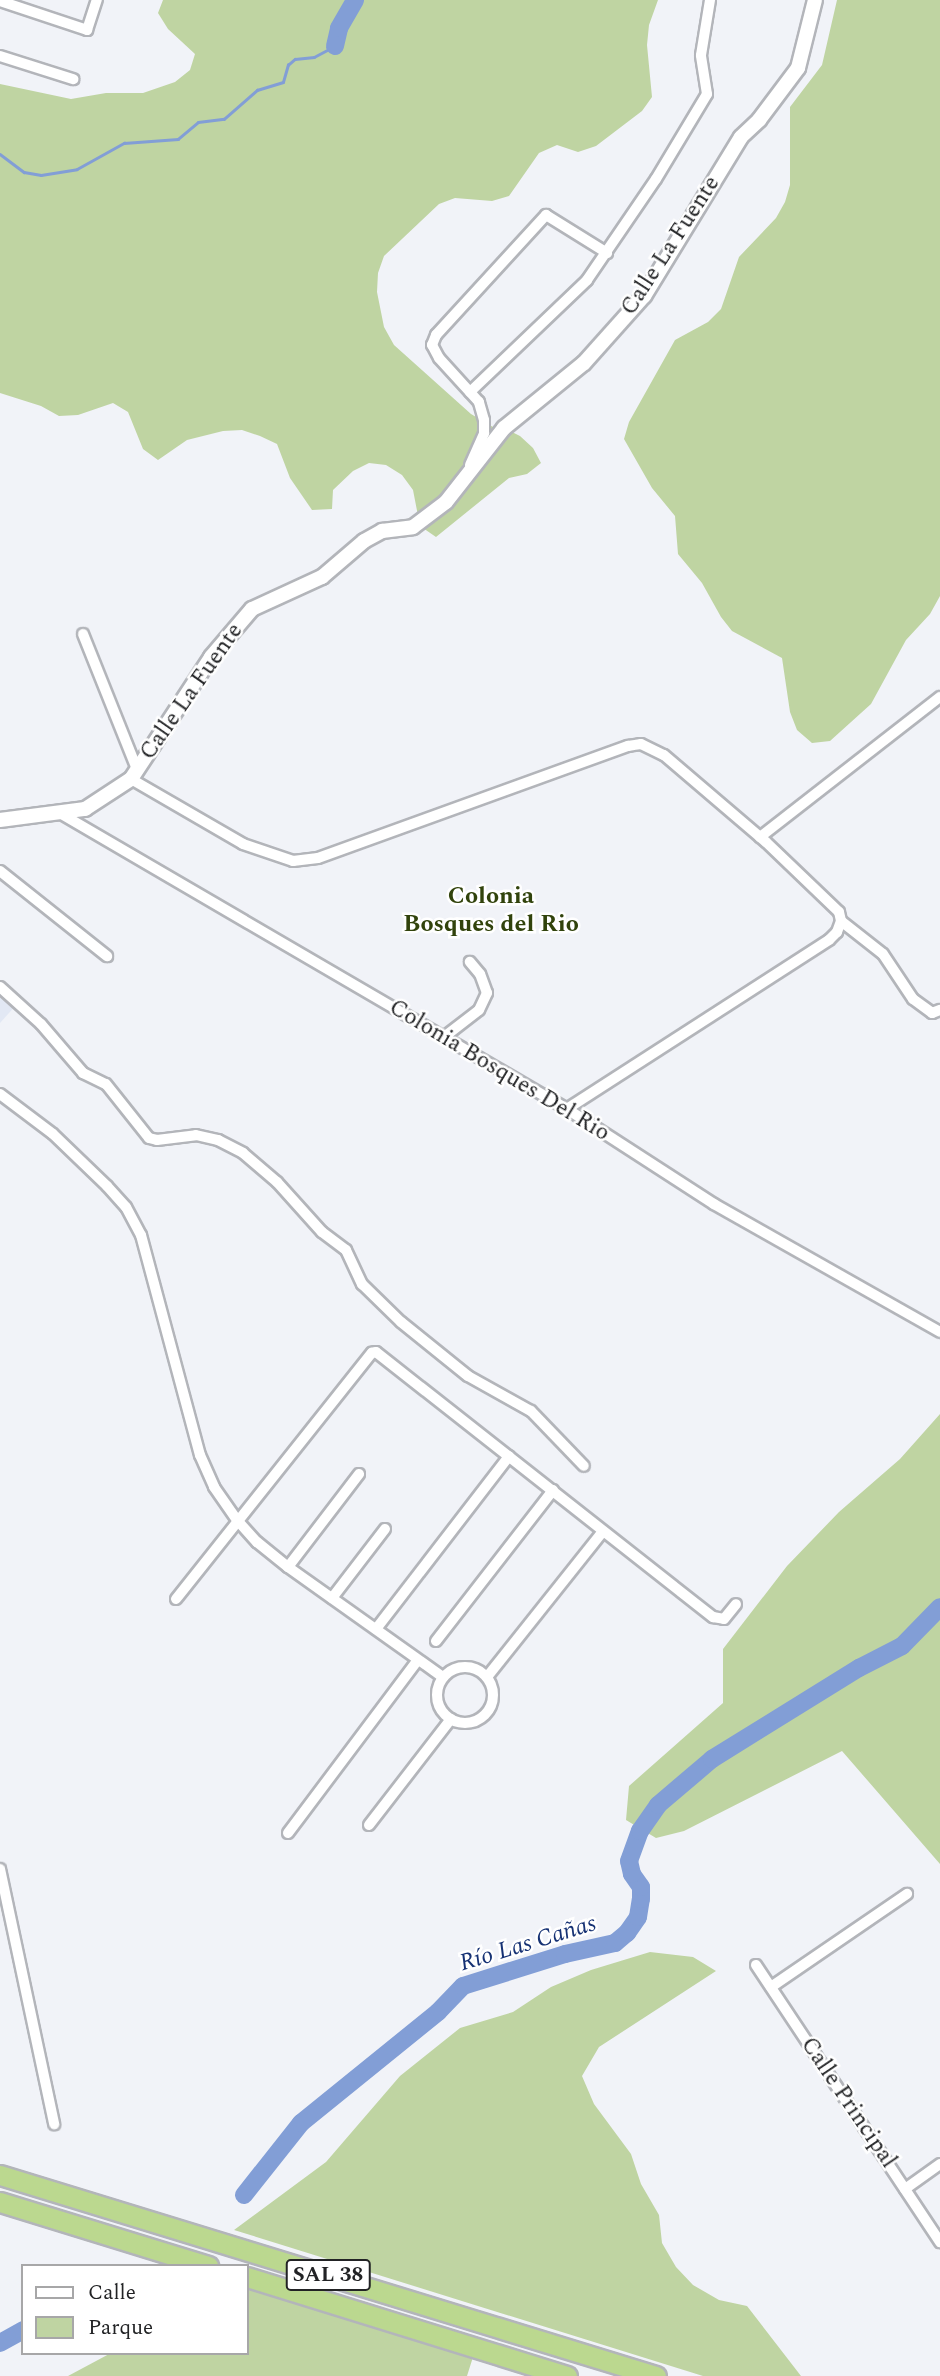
<!DOCTYPE html>
<html>
<head>
<meta charset="utf-8">
<style>
	body { margin:0 }
	#map { position:relative; width:940px; height:2376px; overflow:hidden; background:#f1f3f8; font-family:Spectral,serif }
	div>[style] { position:absolute }
	.built>* { inset:0; background:#e2e8f4 }
	.green>* { inset:0; background:#bfd4a2 }
	.stream>* { height:2.5px; margin:-1.25px; padding:0 1.25px; transform-origin:1.25px; border-radius:1.25px; background:#829ed6 }
	.river>* { height:18px; margin:-9px; padding:0 9px; transform-origin:9px; border-radius:9px; background:#829ed6 }
	.roads { filter:drop-shadow(2px 0 #b3b5ba) drop-shadow(-2px 0 #b3b5ba) drop-shadow(0 2px #b3b5ba) drop-shadow(0 -2px #b3b5ba) }
	.street>* { height:10px; margin:-5px; padding:0 5px; transform-origin:5px; border-radius:5px; background:#fff }
	.street>.ring { margin:-5px; padding:0; box-sizing:content-box; background:none; border:10px solid #fff; border-radius:50% }
	.secondary>* { height:14px; margin:-7px; padding:0 7px; transform-origin:7px; border-radius:7px; background:#fff }
	.highway>* { height:19px; margin:-9.5px; padding:0 9.5px; transform-origin:9.5px; border-radius:9.5px; background:#bbd88f }
	span { translate:-50% -50%; white-space:nowrap; text-align:center; line-height:1.15; -webkit-text-stroke:5px #fff; paint-order:stroke }
	.shield-label span { padding:2px 5px; background:#fff; border:2px solid; border-radius:5px; -webkit-text-stroke-width:0 }
	.shield-label { font-size:21px; color:#222325; font-weight:700 }
	.street-label { font-size:23px; color:#222325 }
	.neighbourhood-label { font-size:24px; color:#31430c; font-weight:700 }
	.water-label { font-size:24px; color:#163274; font-style:italic }
	.legend { position:absolute; left:21px; top:2264px; width:228px; height:91px; box-sizing:border-box; background:#fff; border:2px solid #a7a7a8; margin:0; padding:9px 12px; list-style:none; font-size:21px; color:#222325 }
	.legend li { display:flex; align-items:center; gap:14px; height:35px }
	.legend b { width:35px; border:2px solid #a7a7a8 }
</style>
</head>
<body>
<div id="map">
	<div class="built">
		<div style="clip-path:polygon(0 987px,18px 1003px,0 1023px)"></div>
	</div>
	<div class="green">
		<div style="clip-path:polygon(163px 0,658px 0,649px 25px,647px 45px,652px 97px,642px 111px,596px 146px,578px 152px,557px 145px,539px 153px,509px 196px,492px 201px,455px 198px,439px 204px,384px 256px,378px 273px,377px 292px,384px 327px,394px 345px,471px 414px,498px 430px,504px 428px,520px 436px,533px 448px,541px 463px,527px 474px,509px 478px,436px 537px,420px 526px,413px 490px,402px 475px,386px 465px,369px 463px,353px 471px,333px 490px,332px 509px,312px 510px,290px 478px,277px 444px,260px 436px,242px 430px,223px 431px,187px 440px,158px 460px,143px 449px,128px 412px,113px 403px,78px 415px,59px 416px,41px 406px,0 393px,0 84px,71px 99px,106px 93px,143px 93px,175px 82px,190px 70px,195px 54px,168px 29px,158px 13px)"></div>
		<div style="clip-path:polygon(837px 0,940px 0,940px 596px,930px 614px,906px 640px,871px 704px,830px 741px,812px 743px,797px 730px,790px 712px,782px 658px,732px 631px,721px 617px,702px 583px,678px 554px,675px 516px,652px 488px,624px 439px,629px 422px,675px 340px,708px 322px,721px 309px,739px 257px,776px 218px,785px 202px,790px 185px,790px 107px,822px 65px)"></div>
		<div style="clip-path:polygon(940px 1414px,940px 1864px,842px 1751px,684px 1831px,656px 1838px,626px 1820px,629px 1786px,723px 1703px,723px 1649px,787px 1566px,839px 1512px,900px 1459px)"></div>
		<div style="clip-path:polygon(650px 1952px,693px 1957px,716px 1971px,599px 2047px,582px 2076px,594px 2104px,631px 2154px,641px 2184px,659px 2215px,662px 2243px,676px 2267px,693px 2285px,719px 2300px,747px 2306px,801px 2376px,703px 2376px,234px 2230px,326px 2162px,400px 2076px,460px 2028px,513px 2012px,551px 1987px,591px 1970px)"></div>
		<div style="clip-path:polygon(247px 2283px,473px 2357px,467px 2376px,68px 2376px,111px 2353px,247px 2353px)"></div>
	</div>
	<div class="stream">
		<div style="left:0;top:154px;width:30px;rotate:37deg"></div>
		<div style="left:24px;top:172px;width:17px;rotate:10deg"></div>
		<div style="left:41px;top:175px;width:36px;rotate:-9deg"></div>
		<div style="left:77px;top:169px;width:54px;rotate:-29deg"></div>
		<div style="left:124px;top:143px;width:54px;rotate:-4.2deg"></div>
		<div style="left:178px;top:139px;width:26px;rotate:-40deg"></div>
		<div style="left:198px;top:122px;width:26px;rotate:-7deg"></div>
		<div style="left:224px;top:119px;width:44px;rotate:-41.3deg"></div>
		<div style="left:257px;top:90px;width:27px;rotate:-17deg"></div>
		<div style="left:283px;top:82px;width:18px;rotate:-74deg"></div>
		<div style="left:288px;top:65px;width:9px;rotate:-41deg"></div>
		<div style="left:295px;top:59px;width:19px;rotate:-6deg"></div>
		<div style="left:314px;top:57px;width:24px;rotate:-28deg"></div>
	</div>
	<div class="river">
		<div style="left:335px;top:46px;width:18px;rotate:-77deg"></div>
		<div style="left:339px;top:28px;width:32px;rotate:-60deg"></div>
		<div style="left:244px;top:2195px;width:92px;rotate:-51.6deg"></div>
		<div style="left:301px;top:2123px;width:176px;rotate:-39deg"></div>
		<div style="left:438px;top:2012px;width:36px;rotate:-46deg"></div>
		<div style="left:463px;top:1986px;width:107px;rotate:-17.4deg"></div>
		<div style="left:565px;top:1954px;width:51px;rotate:-12.4deg"></div>
		<div style="left:615px;top:1943px;width:16px;rotate:-40deg"></div>
		<div style="left:627px;top:1933px;width:19px;rotate:-55deg"></div>
		<div style="left:638px;top:1917px;width:18px;rotate:-81deg"></div>
		<div style="left:641px;top:1899px;width:12px;rotate:-90deg"></div>
		<div style="left:641px;top:1887px;width:16px;rotate:-125deg"></div>
		<div style="left:632px;top:1874px;width:13px;rotate:-103deg"></div>
		<div style="left:629px;top:1861px;width:32px;rotate:-70deg"></div>
		<div style="left:640px;top:1831px;width:32px;rotate:-55deg"></div>
		<div style="left:658px;top:1805px;width:71px;rotate:-40.4deg"></div>
		<div style="left:712px;top:1759px;width:173px;rotate:-31.8deg"></div>
		<div style="left:859px;top:1668px;width:48px;rotate:-27.1deg"></div>
		<div style="left:902px;top:1646px;width:54px;rotate:-45.7deg"></div>
		<div style="left:0;top:2343px;width:26px;rotate:-29deg"></div>
	</div>
	<div class="roads">
		<div class="street">
			<div style="left:0;top:1px;width:92px;rotate:18.4deg"></div>
			<div style="left:87px;top:30px;width:32px;rotate:-72deg"></div>
			<div style="left:0;top:56px;width:77px;rotate:17.5deg"></div>
			<div style="left:470px;top:392px;width:162px;rotate:-43.7deg"></div>
			<div style="left:587px;top:280px;width:122px;rotate:-55.7deg"></div>
			<div style="left:656px;top:179px;width:99px;rotate:-59deg"></div>
			<div style="left:707px;top:94px;width:39px;rotate:-99deg"></div>
			<div style="left:701px;top:55px;width:56px;rotate:-80.7deg"></div>
			<div style="left:470px;top:465px;width:35px;rotate:-66deg"></div>
			<div style="left:484px;top:433px;width:13px;rotate:-90deg"></div>
			<div style="left:484px;top:420px;width:19px;rotate:-106deg"></div>
			<div style="left:479px;top:402px;width:59px;rotate:-132.3deg"></div>
			<div style="left:439px;top:358px;width:15px;rotate:-118deg"></div>
			<div style="left:432px;top:345px;width:11px;rotate:-68deg"></div>
			<div style="left:436px;top:335px;width:163px;rotate:-47.5deg"></div>
			<div style="left:546px;top:215px;width:72px;rotate:31.9deg"></div>
			<div style="left:83px;top:634px;width:145px;rotate:68.2deg"></div>
			<div style="left:131px;top:779px;width:129px;rotate:30.1deg"></div>
			<div style="left:243px;top:844px;width:53px;rotate:18.8deg"></div>
			<div style="left:293px;top:861px;width:25px;rotate:-7deg"></div>
			<div style="left:318px;top:858px;width:330px;rotate:-19.9deg"></div>
			<div style="left:628px;top:746px;width:13px;rotate:-9deg"></div>
			<div style="left:641px;top:744px;width:25px;rotate:26deg"></div>
			<div style="left:664px;top:755px;width:134px;rotate:40.5deg"></div>
			<div style="left:766px;top:842px;width:101px;rotate:43.8deg"></div>
			<div style="left:839px;top:912px;width:9px;rotate:77deg"></div>
			<div style="left:841px;top:921px;width:12px;rotate:110deg"></div>
			<div style="left:837px;top:932px;width:11px;rotate:135deg"></div>
			<div style="left:829px;top:940px;width:312px;rotate:147.2deg"></div>
			<div style="left:58px;top:812px;width:589px;rotate:30.26deg"></div>
			<div style="left:567px;top:1109px;width:175px;rotate:32.9deg"></div>
			<div style="left:714px;top:1204px;width:260px;rotate:29.5deg"></div>
			<div style="left:760px;top:837px;width:228px;rotate:-37.9deg"></div>
			<div style="left:0;top:871px;width:137px;rotate:38.5deg"></div>
			<div style="left:841px;top:921px;width:53px;rotate:38.2deg"></div>
			<div style="left:883px;top:954px;width:54px;rotate:56.3deg"></div>
			<div style="left:913px;top:999px;width:24px;rotate:36deg"></div>
			<div style="left:932px;top:1013px;width:9px;rotate:-21deg"></div>
			<div style="left:0;top:987px;width:55px;rotate:42.1deg"></div>
			<div style="left:41px;top:1024px;width:65px;rotate:49.4deg"></div>
			<div style="left:83px;top:1073px;width:25px;rotate:26deg"></div>
			<div style="left:106px;top:1084px;width:69px;rotate:51.5deg"></div>
			<div style="left:149px;top:1138px;width:8px;rotate:14deg"></div>
			<div style="left:157px;top:1140px;width:39px;rotate:-7deg"></div>
			<div style="left:196px;top:1135px;width:23px;rotate:13deg"></div>
			<div style="left:218px;top:1140px;width:28px;rotate:27deg"></div>
			<div style="left:243px;top:1153px;width:45px;rotate:40.5deg"></div>
			<div style="left:277px;top:1182px;width:67px;rotate:48deg"></div>
			<div style="left:322px;top:1232px;width:30px;rotate:37deg"></div>
			<div style="left:346px;top:1250px;width:38px;rotate:65deg"></div>
			<div style="left:362px;top:1284px;width:54px;rotate:44.3deg"></div>
			<div style="left:401px;top:1322px;width:86px;rotate:38.9deg"></div>
			<div style="left:468px;top:1376px;width:72px;rotate:29.1deg"></div>
			<div style="left:531px;top:1411px;width:76px;rotate:46.1deg"></div>
			<div style="left:444px;top:1037px;width:44px;rotate:-37.6deg"></div>
			<div style="left:479px;top:1010px;width:19px;rotate:-65deg"></div>
			<div style="left:487px;top:993px;width:20px;rotate:-110deg"></div>
			<div style="left:480px;top:974px;width:16px;rotate:-130deg"></div>
			<div style="left:0;top:1094px;width:66px;rotate:37deg"></div>
			<div style="left:53px;top:1134px;width:75px;rotate:43.9deg"></div>
			<div style="left:107px;top:1186px;width:28px;rotate:48deg"></div>
			<div style="left:126px;top:1207px;width:32px;rotate:62deg"></div>
			<div style="left:141px;top:1235px;width:228px;rotate:75deg"></div>
			<div style="left:200px;top:1455px;width:35px;rotate:66deg"></div>
			<div style="left:214px;top:1487px;width:40px;rotate:55.1deg"></div>
			<div style="left:237px;top:1520px;width:30px;rotate:48deg"></div>
			<div style="left:257px;top:1542px;width:40px;rotate:39deg"></div>
			<div style="left:288px;top:1567px;width:190px;rotate:35.4deg"></div>
			<div style="left:288px;top:1567px;width:117px;rotate:-52.6deg"></div>
			<div style="left:332px;top:1598px;width:87px;rotate:-52.5deg"></div>
			<div style="left:176px;top:1599px;width:315px;rotate:-51.5deg"></div>
			<div style="left:372px;top:1353px;width:4px;rotate:-14deg"></div>
			<div style="left:376px;top:1352px;width:429px;rotate:38.2deg"></div>
			<div style="left:713px;top:1617px;width:11px;rotate:10deg"></div>
			<div style="left:724px;top:1619px;width:19px;rotate:-51deg"></div>
			<div style="left:376px;top:1629px;width:218px;rotate:-52.4deg"></div>
			<div style="left:436px;top:1641px;width:191px;rotate:-52.2deg"></div>
			<div class="ring" style="left:437px;top:1667px;width:46px;height:46px"></div>
			<div style="left:487px;top:1677px;width:186px;rotate:-51.5deg"></div>
			<div style="left:369px;top:1825px;width:134px;rotate:-52.3deg"></div>
			<div style="left:288px;top:1833px;width:215px;rotate:-53.1deg"></div>
			<div style="left:0;top:1869px;width:261px;rotate:78deg"></div>
			<div style="left:756px;top:1965px;width:333px;rotate:56.4deg"></div>
			<div style="left:771px;top:1987px;width:165px;rotate:-34.4deg"></div>
			<div style="left:905px;top:2189px;width:43px;rotate:-35.5deg"></div>
		</div>
		<div class="secondary">
			<div style="left:0;top:820px;width:86px;rotate:-7.4deg"></div>
			<div style="left:85px;top:809px;width:55px;rotate:-33.1deg"></div>
			<div style="left:131px;top:779px;width:146px;rotate:-56.7deg"></div>
			<div style="left:211px;top:657px;width:63px;rotate:-49.5deg"></div>
			<div style="left:252px;top:609px;width:77px;rotate:-24.6deg"></div>
			<div style="left:322px;top:577px;width:55px;rotate:-40.6deg"></div>
			<div style="left:364px;top:541px;width:21px;rotate:-29deg"></div>
			<div style="left:382px;top:531px;width:31px;rotate:-7deg"></div>
			<div style="left:413px;top:527px;width:41px;rotate:-37.1deg"></div>
			<div style="left:446px;top:502px;width:94px;rotate:-51.9deg"></div>
			<div style="left:504px;top:428px;width:103px;rotate:-39.1deg"></div>
			<div style="left:584px;top:363px;width:90px;rotate:-48.2deg"></div>
			<div style="left:644px;top:296px;width:186px;rotate:-58.6deg"></div>
			<div style="left:741px;top:137px;width:25px;rotate:-43deg"></div>
			<div style="left:759px;top:120px;width:65px;rotate:-53.1deg"></div>
			<div style="left:798px;top:68px;width:70px;rotate:-76deg"></div>
		</div>
		<div class="highway">
			<div style="left:0;top:2175px;width:686px;rotate:17.04deg"></div>
			<div style="left:0;top:2202px;width:218px;rotate:17.1deg"></div>
			<div style="left:247px;top:2277px;width:335px;rotate:17.2deg"></div>
		</div>
	</div>
	<div class="shield-label">
		<span style="left:328px;top:2275px">SAL 38</span>
	</div>
	<div class="street-label">
		<span style="left:671px;top:246px;rotate:-57deg">Calle La Fuente</span>
		<span style="left:192px;top:692px;rotate:-55deg">Calle La Fuente</span>
		<span style="left:499px;top:1071px;rotate:31deg">Colonia Bosques Del Rio</span>
		<span style="left:848px;top:2103px;rotate:56deg">Calle Principal</span>
	</div>
	<div class="neighbourhood-label">
		<span style="left:491px;top:911px">Colonia<br>Bosques del Rio</span>
	</div>
	<div class="water-label">
		<span style="left:528px;top:1944px;rotate:-17deg">Río Las Cañas</span>
	</div>
	<ul class="legend">
	<li><b style="height:9px;background:#fff"></b>Calle</li>
	<li><b style="height:19px;background:#bfd4a2"></b>Parque</li>
	</ul>
</div>
</body>
</html>
